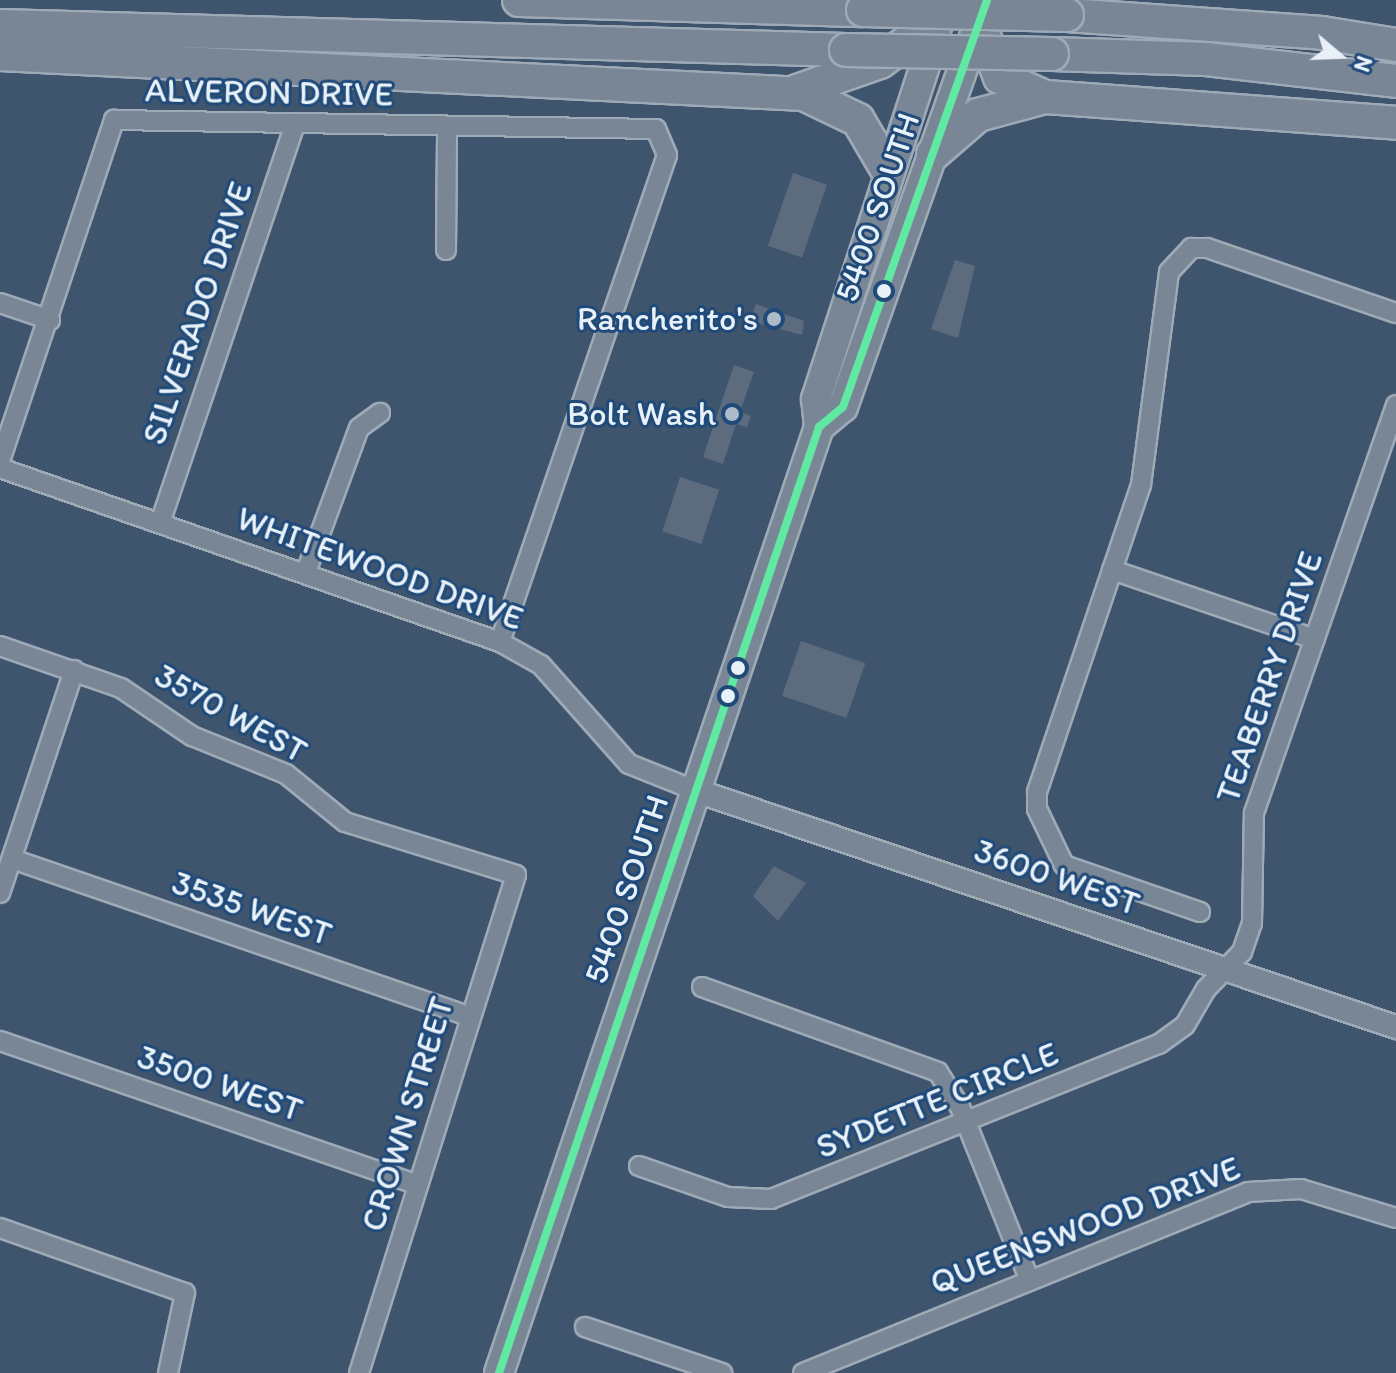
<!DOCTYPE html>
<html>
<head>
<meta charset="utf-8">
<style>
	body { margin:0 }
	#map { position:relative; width:1396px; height:1373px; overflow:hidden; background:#3f556e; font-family:Itim,sans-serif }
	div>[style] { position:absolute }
	.building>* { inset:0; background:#5c6c7e; transform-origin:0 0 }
	.roads { filter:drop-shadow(2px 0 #9faab7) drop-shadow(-2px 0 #9faab7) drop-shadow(0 2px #9faab7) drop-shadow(0 -2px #9faab7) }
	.minor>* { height:18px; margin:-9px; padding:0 9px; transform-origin:9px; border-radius:9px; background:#798695 }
	.tertiary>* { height:22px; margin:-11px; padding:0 11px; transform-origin:11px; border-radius:11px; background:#798695 }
	.primary>* { height:28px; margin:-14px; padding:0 14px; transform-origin:14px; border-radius:14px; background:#798695 }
	.motorway>* { height:32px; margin:-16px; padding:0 16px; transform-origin:16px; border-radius:16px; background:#798695 }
	.bridges { filter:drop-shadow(2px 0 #9faab7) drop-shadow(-2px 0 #9faab7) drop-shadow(0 2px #9faab7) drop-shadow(0 -2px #9faab7) }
	.motorway-bridge>* { height:32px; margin:-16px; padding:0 16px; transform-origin:16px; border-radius:16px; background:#798695 }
	.bus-1>* { height:8px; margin:-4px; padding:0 4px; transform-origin:4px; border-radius:4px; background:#60e9a3 }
	.dots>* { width:22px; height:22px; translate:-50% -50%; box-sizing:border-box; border:4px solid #1f4a7a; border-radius:50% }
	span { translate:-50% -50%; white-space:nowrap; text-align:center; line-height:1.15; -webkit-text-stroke:6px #1f4a7a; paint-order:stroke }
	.street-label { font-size:34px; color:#e8f1f8 }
	.poi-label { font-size:34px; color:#e8f1f8 }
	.right { translate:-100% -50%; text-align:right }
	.north { position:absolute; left:1300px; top:16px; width:80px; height:80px; -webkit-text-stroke:6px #1f4a7a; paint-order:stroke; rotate:109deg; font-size:22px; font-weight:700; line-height:32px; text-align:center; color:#e8f1f8 }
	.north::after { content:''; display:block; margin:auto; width:28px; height:36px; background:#e8f1f8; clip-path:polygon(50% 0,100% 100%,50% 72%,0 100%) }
</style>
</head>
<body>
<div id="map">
	<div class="building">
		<div style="left:793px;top:173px;width:36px;height:77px;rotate:19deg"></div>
		<div style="clip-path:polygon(955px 260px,975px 266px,958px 338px,931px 329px)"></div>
		<div style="clip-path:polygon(756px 304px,804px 321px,802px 335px,750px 321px)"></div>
		<div style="clip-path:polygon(734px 365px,754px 372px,740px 412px,751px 416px,747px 427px,736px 424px,723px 464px,703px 457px)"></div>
		<div style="left:680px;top:477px;width:41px;height:57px;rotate:18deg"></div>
		<div style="left:801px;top:641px;width:68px;height:58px;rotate:19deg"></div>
		<div style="clip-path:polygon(774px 866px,806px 883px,778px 921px,753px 896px)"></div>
	</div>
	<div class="roads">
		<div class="minor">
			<div style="left:446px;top:250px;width:121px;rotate:-89.5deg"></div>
			<div style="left:0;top:303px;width:53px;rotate:18.8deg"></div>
			<div style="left:0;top:461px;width:360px;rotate:-71.5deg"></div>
			<div style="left:114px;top:120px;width:542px;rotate:0.95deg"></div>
			<div style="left:656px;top:129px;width:28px;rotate:67deg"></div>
			<div style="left:667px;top:155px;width:515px;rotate:108.93deg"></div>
			<div style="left:0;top:468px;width:529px;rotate:19.19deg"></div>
			<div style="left:500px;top:642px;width:47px;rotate:29.3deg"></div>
			<div style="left:541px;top:665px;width:132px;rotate:48.4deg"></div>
			<div style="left:629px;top:764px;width:73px;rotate:21.7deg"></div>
			<div style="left:160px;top:523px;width:421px;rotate:-71.3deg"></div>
			<div style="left:1112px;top:570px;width:214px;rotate:18.8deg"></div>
			<div style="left:306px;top:572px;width:153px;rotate:-69.8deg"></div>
			<div style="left:359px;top:428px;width:26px;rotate:-36deg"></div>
			<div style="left:0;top:646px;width:128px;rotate:19.1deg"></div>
			<div style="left:121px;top:688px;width:86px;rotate:34.1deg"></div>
			<div style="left:192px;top:736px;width:101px;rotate:22deg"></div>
			<div style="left:286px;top:774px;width:76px;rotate:39.1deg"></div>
			<div style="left:345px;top:822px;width:179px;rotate:17.2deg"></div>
			<div style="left:516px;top:875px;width:522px;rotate:107.5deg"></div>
			<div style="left:12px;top:859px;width:485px;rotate:19deg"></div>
			<div style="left:0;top:893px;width:235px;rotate:-71.6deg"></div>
			<div style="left:1200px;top:912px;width:144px;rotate:-160.9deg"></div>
			<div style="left:1064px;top:865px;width:62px;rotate:-115.7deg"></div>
			<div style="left:1037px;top:809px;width:17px;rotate:-90deg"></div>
			<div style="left:1037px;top:792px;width:324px;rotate:-71.3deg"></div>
			<div style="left:1141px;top:485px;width:215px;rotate:-82.5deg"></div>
			<div style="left:1169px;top:272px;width:33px;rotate:-47deg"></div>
			<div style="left:1191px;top:248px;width:16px"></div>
			<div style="left:1207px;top:248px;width:200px;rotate:19deg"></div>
			<div style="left:702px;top:987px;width:251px;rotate:19.8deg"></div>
			<div style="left:938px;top:1072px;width:41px;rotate:57.8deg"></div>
			<div style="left:960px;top:1107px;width:185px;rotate:68.1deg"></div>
			<div style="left:0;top:1041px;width:442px;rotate:19deg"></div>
			<div style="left:639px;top:1166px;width:94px;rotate:19.2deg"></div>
			<div style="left:728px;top:1197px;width:43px;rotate:2.7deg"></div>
			<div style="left:771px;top:1199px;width:418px;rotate:-21.8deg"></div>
			<div style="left:1159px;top:1044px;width:32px;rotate:-36deg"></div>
			<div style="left:1185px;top:1025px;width:42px;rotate:-59.7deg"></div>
			<div style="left:1206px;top:989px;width:52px;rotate:-45.8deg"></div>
			<div style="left:1242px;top:952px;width:31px;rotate:-71deg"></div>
			<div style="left:1252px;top:923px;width:110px;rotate:-89deg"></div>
			<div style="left:1254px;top:813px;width:432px;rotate:-70.8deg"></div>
			<div style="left:0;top:1228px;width:196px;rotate:19.4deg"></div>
			<div style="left:185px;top:1293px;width:82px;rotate:102deg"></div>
			<div style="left:585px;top:1327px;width:145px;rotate:18.6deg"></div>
			<div style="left:803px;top:1373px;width:480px;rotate:-22.1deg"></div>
			<div style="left:1248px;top:1192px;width:53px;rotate:-3.2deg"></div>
			<div style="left:1301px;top:1189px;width:99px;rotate:17deg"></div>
		</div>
		<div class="tertiary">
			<div style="left:697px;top:791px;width:738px;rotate:18.66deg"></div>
		</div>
		<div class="primary">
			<div style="left:819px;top:427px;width:31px;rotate:-40deg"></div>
			<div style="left:843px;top:407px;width:396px;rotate:-70.5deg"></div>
			<div style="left:499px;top:1373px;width:999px;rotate:-71.31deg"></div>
			<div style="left:819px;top:427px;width:28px;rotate:-96deg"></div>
			<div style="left:816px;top:399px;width:387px;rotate:-71.9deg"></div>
		</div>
		<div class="motorway">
			<div style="left:519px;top:0;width:344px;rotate:1.7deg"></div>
			<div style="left:970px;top:0;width:83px;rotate:68.7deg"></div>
			<div style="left:1000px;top:77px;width:49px;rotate:24deg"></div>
			<div style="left:1045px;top:97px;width:352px;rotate:4.2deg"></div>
			<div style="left:1067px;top:15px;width:256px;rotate:4deg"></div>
			<div style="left:1322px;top:33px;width:75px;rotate:9.2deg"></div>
			<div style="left:0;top:26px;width:846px;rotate:1.62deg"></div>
			<div style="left:0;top:54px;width:805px;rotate:2.85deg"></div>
			<div style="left:804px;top:94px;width:60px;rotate:25.7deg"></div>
			<div style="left:858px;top:120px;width:59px;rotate:59.5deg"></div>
			<div style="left:1052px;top:54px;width:154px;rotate:1.9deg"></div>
			<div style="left:1206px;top:59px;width:191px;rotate:6.6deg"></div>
			<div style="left:797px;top:91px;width:88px;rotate:-19.3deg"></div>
			<div style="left:880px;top:62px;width:101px;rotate:-36.5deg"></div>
			<div style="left:933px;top:154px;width:60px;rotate:-40.9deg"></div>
			<div style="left:978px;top:115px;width:69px;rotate:-15deg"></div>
		</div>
	</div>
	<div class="bridges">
		<div class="motorway-bridge">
			<div style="left:863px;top:10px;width:204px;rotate:1.4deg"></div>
			<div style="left:846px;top:50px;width:206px;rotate:1.1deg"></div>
		</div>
	</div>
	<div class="bus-1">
		<div style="left:499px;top:1373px;width:999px;rotate:-71.31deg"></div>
		<div style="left:819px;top:427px;width:31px;rotate:-40deg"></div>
		<div style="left:843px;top:407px;width:432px;rotate:-70.5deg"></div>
	</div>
	<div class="dots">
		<div style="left:884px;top:291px;background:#e8f1f8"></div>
		<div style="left:774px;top:319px;background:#adbac8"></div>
		<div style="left:732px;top:414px;background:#adbac8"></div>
		<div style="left:738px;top:668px;background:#e8f1f8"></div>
		<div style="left:728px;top:696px;background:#e8f1f8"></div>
	</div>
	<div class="street-label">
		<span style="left:269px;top:92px;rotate:1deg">ALVERON DRIVE</span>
		<span style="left:877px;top:207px;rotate:-71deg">5400 SOUTH</span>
		<span style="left:197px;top:313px;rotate:-71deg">SILVERADO DRIVE</span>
		<span style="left:380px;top:568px;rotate:20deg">WHITEWOOD DRIVE</span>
		<span style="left:1269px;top:677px;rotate:-71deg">TEABERRY DRIVE</span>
		<span style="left:231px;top:713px;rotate:29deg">3570 WEST</span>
		<span style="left:1057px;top:877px;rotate:19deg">3600 WEST</span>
		<span style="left:626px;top:889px;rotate:-71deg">5400 SOUTH</span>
		<span style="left:252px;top:908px;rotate:19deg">3535 WEST</span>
		<span style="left:220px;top:1083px;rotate:19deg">3500 WEST</span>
		<span style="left:937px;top:1100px;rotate:-22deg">SYDETTE CIRCLE</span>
		<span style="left:407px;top:1114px;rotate:-73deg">CROWN STREET</span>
		<span style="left:1085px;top:1225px;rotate:-21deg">QUEENSWOOD DRIVE</span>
	</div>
	<div class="poi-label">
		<span class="right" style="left:758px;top:319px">Rancherito's</span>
		<span class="right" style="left:716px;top:414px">Bolt Wash</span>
	</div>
	<div class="north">N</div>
</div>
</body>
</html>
